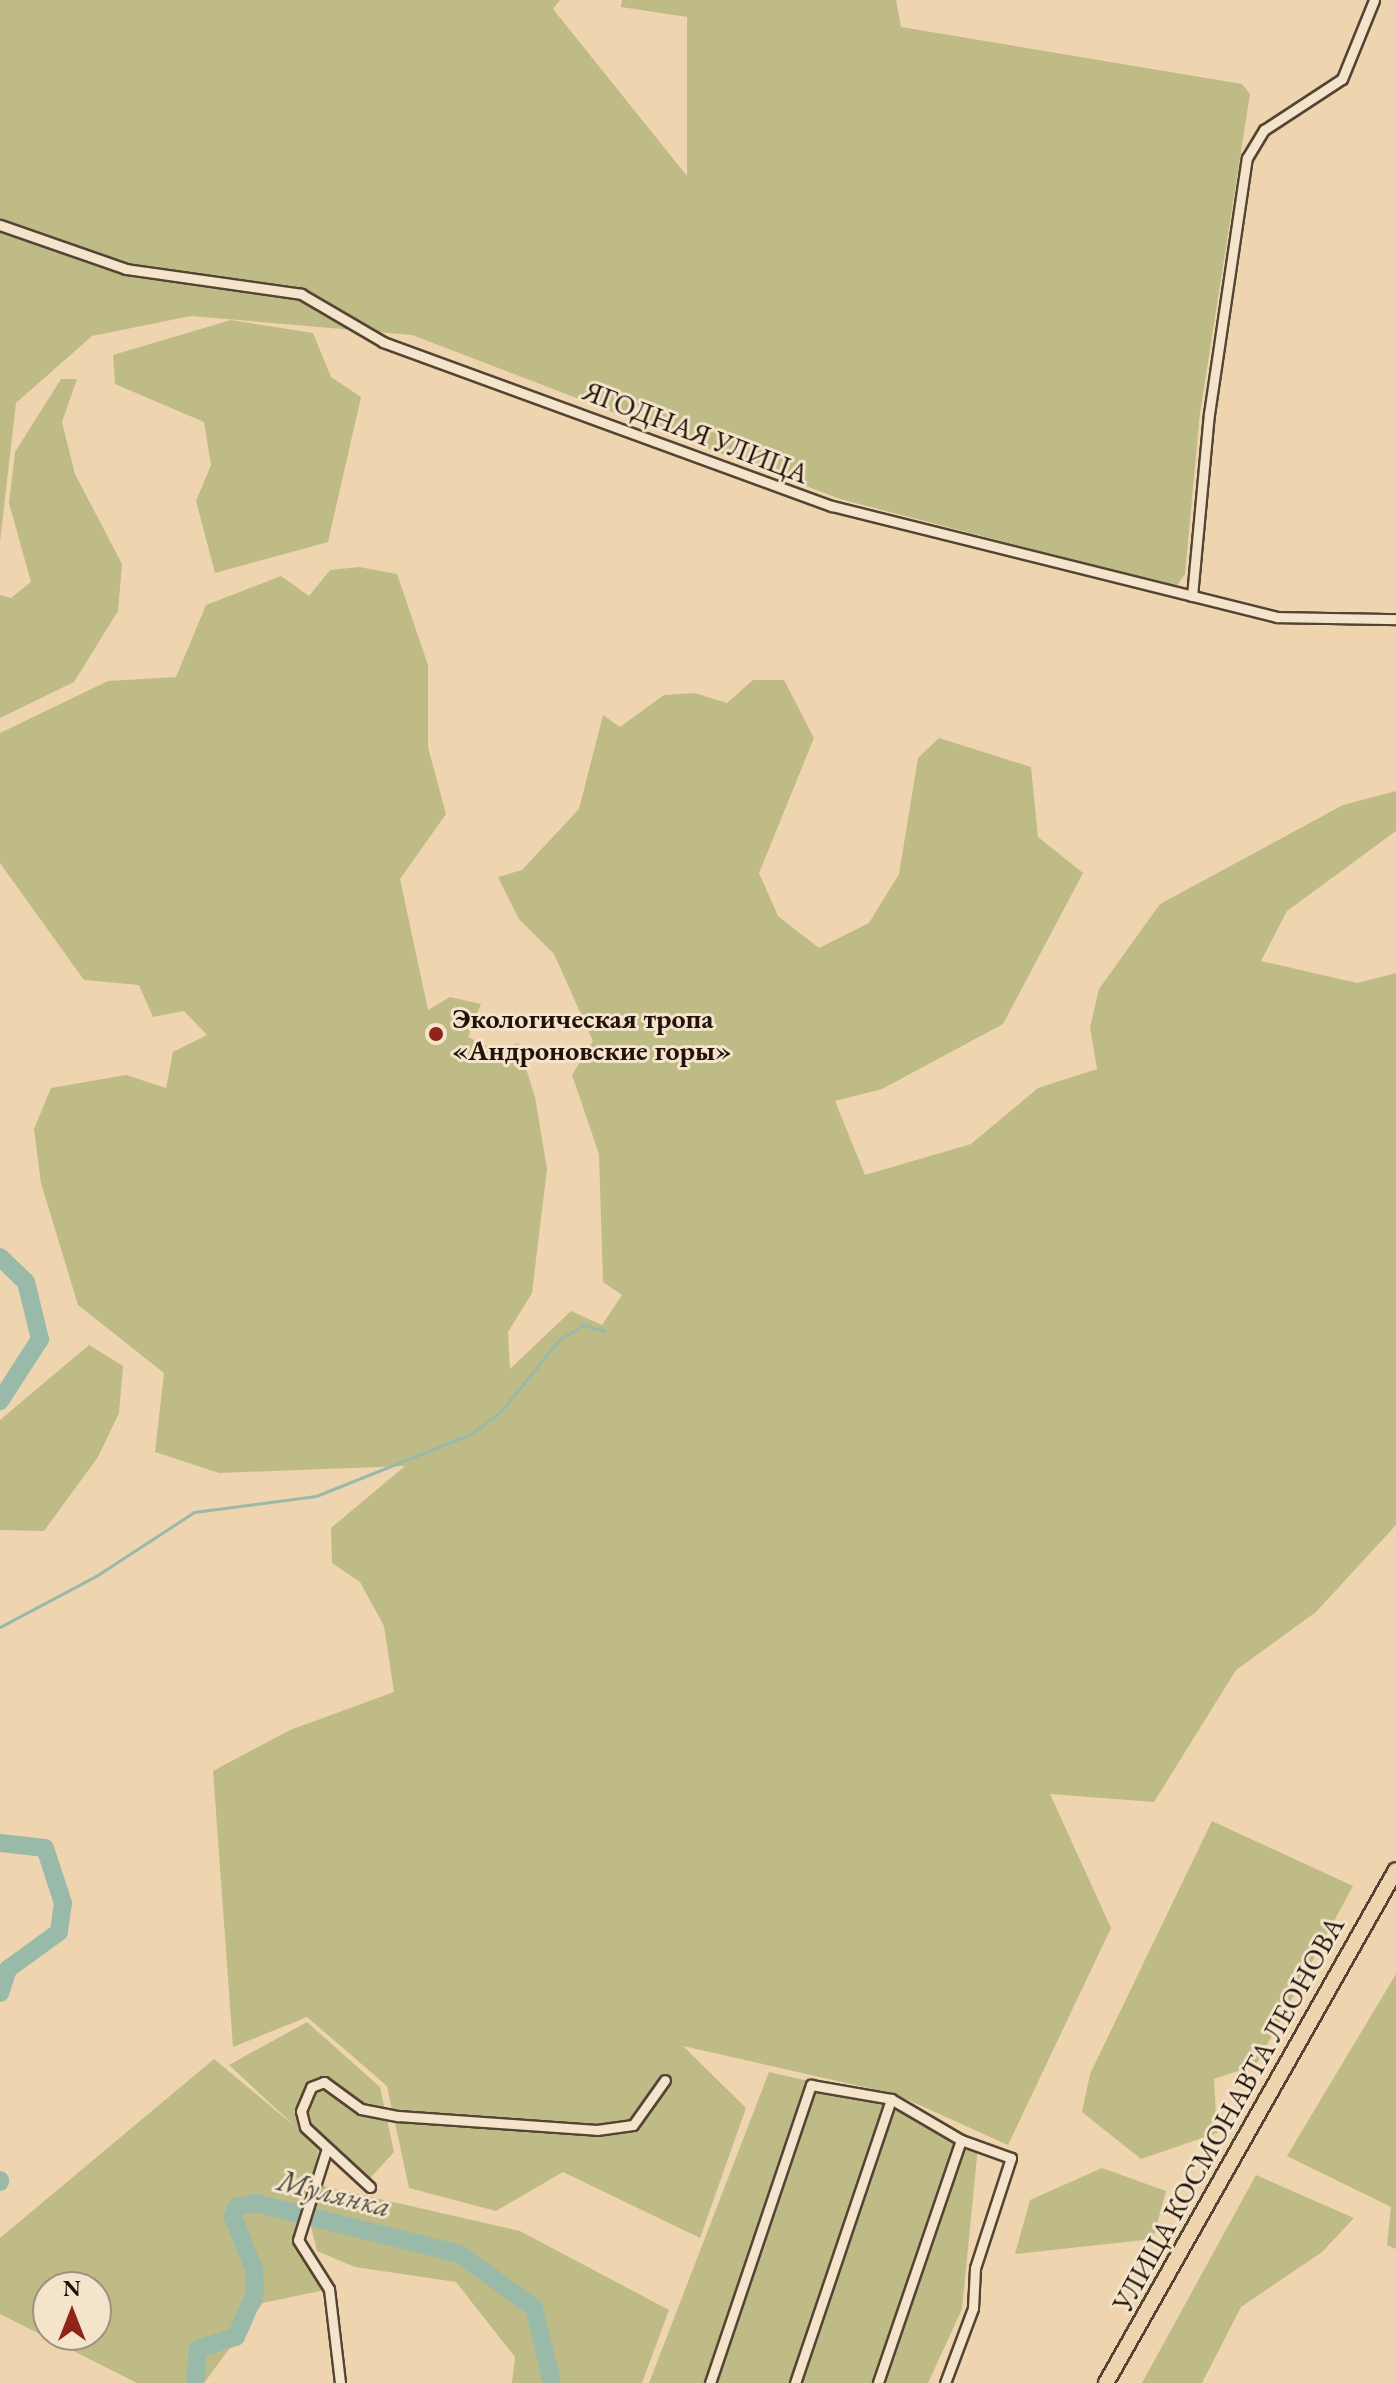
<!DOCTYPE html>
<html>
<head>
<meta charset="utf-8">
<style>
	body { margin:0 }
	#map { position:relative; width:1396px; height:2383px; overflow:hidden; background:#eed5af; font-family:"EB Garamond",serif }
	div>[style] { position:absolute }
	.green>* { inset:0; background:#bfbb86 }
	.stream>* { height:3px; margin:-1.5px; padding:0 1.5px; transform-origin:1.5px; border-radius:1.5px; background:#99b9a9 }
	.river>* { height:18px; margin:-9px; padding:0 9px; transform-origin:9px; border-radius:9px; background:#99b9a9 }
	.roads { filter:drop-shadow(2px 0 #544434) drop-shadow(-2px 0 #544434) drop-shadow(0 2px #544434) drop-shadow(0 -2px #544434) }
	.minor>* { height:9px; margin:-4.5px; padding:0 4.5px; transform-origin:4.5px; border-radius:4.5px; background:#f4e4cb }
	.primary>* { height:14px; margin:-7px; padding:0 7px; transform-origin:7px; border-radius:7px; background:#eed5af }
	.dots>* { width:22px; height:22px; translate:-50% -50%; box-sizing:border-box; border:4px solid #f4e4cb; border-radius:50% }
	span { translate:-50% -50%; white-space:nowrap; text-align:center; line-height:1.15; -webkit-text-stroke:6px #f4e4cb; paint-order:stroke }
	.street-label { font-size:28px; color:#21130b }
	.poi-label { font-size:28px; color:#21130b; font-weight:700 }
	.left { translate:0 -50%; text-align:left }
	.water-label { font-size:30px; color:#4b4d42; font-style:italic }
	.north { position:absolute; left:32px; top:2271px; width:80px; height:80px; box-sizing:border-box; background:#f4e4cb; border:2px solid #a0907e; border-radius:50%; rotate:0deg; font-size:22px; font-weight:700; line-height:32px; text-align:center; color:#21130b }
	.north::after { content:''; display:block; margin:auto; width:28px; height:36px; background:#8f2418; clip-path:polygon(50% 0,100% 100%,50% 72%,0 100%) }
</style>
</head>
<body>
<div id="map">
	<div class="green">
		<div style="clip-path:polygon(0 0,560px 0,553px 9px,687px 176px,687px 17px,621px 7px,622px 0,896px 0,901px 27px,1242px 84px,1250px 94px,1200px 413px,1185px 574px,1176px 587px,840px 499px,412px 335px,191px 316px,92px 336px,16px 403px,0 542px)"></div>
		<div style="clip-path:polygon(231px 320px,313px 333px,331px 377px,361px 397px,328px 542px,215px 573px,196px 501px,211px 465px,204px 422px,115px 384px,113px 355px)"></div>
		<div style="clip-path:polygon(61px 379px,77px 379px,62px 422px,75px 474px,122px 564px,118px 611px,74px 682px,0 718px,0 595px,11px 598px,31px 582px,9px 503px,15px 452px)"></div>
		<div style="clip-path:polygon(359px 567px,397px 574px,428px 665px,428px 747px,446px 814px,400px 879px,428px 1010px,450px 997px,481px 1004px,468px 1037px,498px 1051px,518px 1043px,535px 1097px,547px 1169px,532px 1293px,508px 1332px,510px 1369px,571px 1311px,602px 1325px,622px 1295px,603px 1282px,599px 1154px,572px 1075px,593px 1041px,554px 954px,519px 919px,498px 877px,522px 870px,579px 809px,603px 715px,620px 727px,664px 695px,695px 693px,727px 703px,753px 680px,784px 680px,814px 738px,759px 873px,778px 916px,819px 948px,869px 923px,899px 874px,918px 758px,939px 738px,1031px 767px,1038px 837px,1083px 873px,1003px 1024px,882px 1089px,835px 1101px,865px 1175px,971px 1144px,1038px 1088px,1097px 1069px,1090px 1027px,1099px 989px,1160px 904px,1343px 805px,1396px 791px,1396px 831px,1287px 911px,1261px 961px,1357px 983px,1396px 973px,1396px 1525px,1316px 1612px,1236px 1670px,1154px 1802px,1050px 1794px,1111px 1928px,1008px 2145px,895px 2094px,683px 2046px,746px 2108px,700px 2238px,563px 2172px,496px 2211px,409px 2188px,387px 2086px,307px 2017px,233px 2047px,213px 1771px,290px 1730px,394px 1692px,384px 1626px,360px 1582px,332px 1563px,331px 1528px,405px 1466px,219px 1473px,155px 1452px,164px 1373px,78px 1305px,41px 1183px,34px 1129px,51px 1088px,126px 1075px,166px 1088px,173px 1052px,207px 1035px,184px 1011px,153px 1017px,139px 985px,84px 980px,0 863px,0 733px,108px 681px,176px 677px,206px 605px,281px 576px,309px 596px,330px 570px)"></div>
		<div style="clip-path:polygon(89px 1345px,123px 1366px,119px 1413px,98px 1457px,44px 1531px,0 1530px,0 1420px)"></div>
		<div style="clip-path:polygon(1212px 1821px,1353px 1886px,1256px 2065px,1214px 2079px,1217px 2133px,1141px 2159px,1082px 2112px,1090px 2074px)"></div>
		<div style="clip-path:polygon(1396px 1974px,1396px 2249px,1387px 2245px,1391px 2207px,1287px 2156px)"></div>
		<div style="clip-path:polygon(evenodd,307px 2022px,380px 2087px,394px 2152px,362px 2187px,319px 2148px,299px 2238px,325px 2284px,320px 2291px,263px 2303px,204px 2383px,137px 2383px,0 2314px,0 2238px,214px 2059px,298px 2129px,229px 2065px,307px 2022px,48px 2287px,96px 2287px,96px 2335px,48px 2335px,48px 2287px)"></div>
		<div style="clip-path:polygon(769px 2072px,865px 2094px,978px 2147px,962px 2309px,928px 2383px,649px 2383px)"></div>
		<div style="clip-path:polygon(1102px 2168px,1166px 2191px,1153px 2239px,1015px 2254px,1030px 2200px)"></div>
		<div style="clip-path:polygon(1256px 2175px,1354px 2218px,1322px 2252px,1241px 2307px,1202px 2383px,1142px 2383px)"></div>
		<div style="clip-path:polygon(319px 2185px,520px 2231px,669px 2310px,642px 2383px,512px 2383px,515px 2357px,456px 2282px,355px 2267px,317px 2251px,311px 2226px)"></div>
	</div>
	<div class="stream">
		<div style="left:0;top:1627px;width:109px;rotate:-28deg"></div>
		<div style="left:96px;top:1576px;width:117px;rotate:-33.1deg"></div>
		<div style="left:194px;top:1512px;width:123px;rotate:-7.5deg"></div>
		<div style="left:316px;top:1496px;width:167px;rotate:-21.8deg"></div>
		<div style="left:471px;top:1434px;width:38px;rotate:-37deg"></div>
		<div style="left:501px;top:1411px;width:92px;rotate:-50.8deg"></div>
		<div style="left:559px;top:1340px;width:28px;rotate:-32deg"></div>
		<div style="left:583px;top:1325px;width:22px;rotate:16deg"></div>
	</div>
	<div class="river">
		<div style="left:0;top:1257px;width:36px;rotate:44deg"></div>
		<div style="left:26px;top:1282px;width:59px;rotate:76.2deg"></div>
		<div style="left:40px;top:1339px;width:74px;rotate:122.8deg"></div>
		<div style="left:0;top:1843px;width:45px;rotate:6.3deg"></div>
		<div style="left:45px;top:1848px;width:58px;rotate:71.9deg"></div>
		<div style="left:63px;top:1903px;width:29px;rotate:98deg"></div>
		<div style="left:59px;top:1932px;width:63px;rotate:144deg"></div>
		<div style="left:8px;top:1969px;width:25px;rotate:108deg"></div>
		<div style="left:0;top:2180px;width:2px;rotate:90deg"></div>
		<div style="left:195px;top:2383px;width:34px;rotate:-85deg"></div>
		<div style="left:198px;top:2349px;width:40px;rotate:-18deg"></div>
		<div style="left:236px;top:2337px;width:48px;rotate:-66.6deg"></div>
		<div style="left:255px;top:2293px;width:24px;rotate:-92deg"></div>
		<div style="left:254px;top:2269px;width:56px;rotate:-112deg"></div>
		<div style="left:233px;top:2217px;width:11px;rotate:-68deg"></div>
		<div style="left:237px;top:2207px;width:18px;rotate:-13deg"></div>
		<div style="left:255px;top:2203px;width:211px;rotate:14deg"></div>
		<div style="left:460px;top:2254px;width:92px;rotate:36.1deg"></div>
		<div style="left:534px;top:2308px;width:77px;rotate:76.5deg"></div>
	</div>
	<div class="roads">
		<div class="minor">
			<div style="left:0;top:225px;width:133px;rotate:19.2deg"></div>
			<div style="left:126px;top:269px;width:177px;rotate:8.1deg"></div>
			<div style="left:301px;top:294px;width:95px;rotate:30.3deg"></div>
			<div style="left:383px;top:342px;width:478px;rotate:20.1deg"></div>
			<div style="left:832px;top:506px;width:459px;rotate:14deg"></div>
			<div style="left:1277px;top:617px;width:119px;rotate:1deg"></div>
			<div style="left:1192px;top:596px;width:183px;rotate:-84.7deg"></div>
			<div style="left:1209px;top:414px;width:259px;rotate:-81.6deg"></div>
			<div style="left:1247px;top:158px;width:33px;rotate:-59deg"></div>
			<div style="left:1264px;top:130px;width:93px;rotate:-33.2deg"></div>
			<div style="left:1342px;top:79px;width:85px;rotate:-67.9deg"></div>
			<div style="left:327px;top:2148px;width:96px;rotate:107.5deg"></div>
			<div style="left:298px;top:2240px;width:58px;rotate:57.7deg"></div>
			<div style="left:329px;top:2289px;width:95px;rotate:83.3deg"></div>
			<div style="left:370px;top:2187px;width:88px;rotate:-137.3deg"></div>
			<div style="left:305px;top:2127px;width:16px;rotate:-104deg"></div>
			<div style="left:301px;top:2111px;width:26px;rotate:-67deg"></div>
			<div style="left:311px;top:2087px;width:14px;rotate:-21deg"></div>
			<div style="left:324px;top:2082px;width:46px;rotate:36.1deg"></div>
			<div style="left:361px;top:2109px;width:38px;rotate:11deg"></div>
			<div style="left:398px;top:2116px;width:199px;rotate:4deg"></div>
			<div style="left:597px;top:2130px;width:36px;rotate:-8deg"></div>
			<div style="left:633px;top:2125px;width:55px;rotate:-54.6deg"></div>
			<div style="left:710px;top:2383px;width:315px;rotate:-71.3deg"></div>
			<div style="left:811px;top:2085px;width:81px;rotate:9.9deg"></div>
			<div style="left:795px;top:2383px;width:300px;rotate:-71.3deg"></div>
			<div style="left:891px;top:2099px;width:81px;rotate:30.4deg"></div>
			<div style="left:961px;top:2140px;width:257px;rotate:108.9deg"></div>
			<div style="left:945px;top:2383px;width:80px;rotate:-69.5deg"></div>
			<div style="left:973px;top:2308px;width:40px;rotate:-87.1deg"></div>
			<div style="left:975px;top:2268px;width:116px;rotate:-71.9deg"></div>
			<div style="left:1011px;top:2158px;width:53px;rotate:-160.2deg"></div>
		</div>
		<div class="primary">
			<div style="left:1106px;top:2383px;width:589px;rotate:-60.52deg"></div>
		</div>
	</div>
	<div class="dots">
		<div style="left:436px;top:1034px;background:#8f2418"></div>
	</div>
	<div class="street-label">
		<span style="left:696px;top:432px;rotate:21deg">ЯГОДНАЯ УЛИЦА</span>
		<span style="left:1228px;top:2114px;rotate:-61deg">УЛИЦА КОСМОНАВТА ЛЕОНОВА</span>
	</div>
	<div class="poi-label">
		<span class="left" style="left:452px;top:1034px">Экологическая тропа<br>«Андроновские горы»</span>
	</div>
	<div class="water-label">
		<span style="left:334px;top:2194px;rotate:14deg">Мулянка</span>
	</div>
	<div class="north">N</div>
</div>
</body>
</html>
